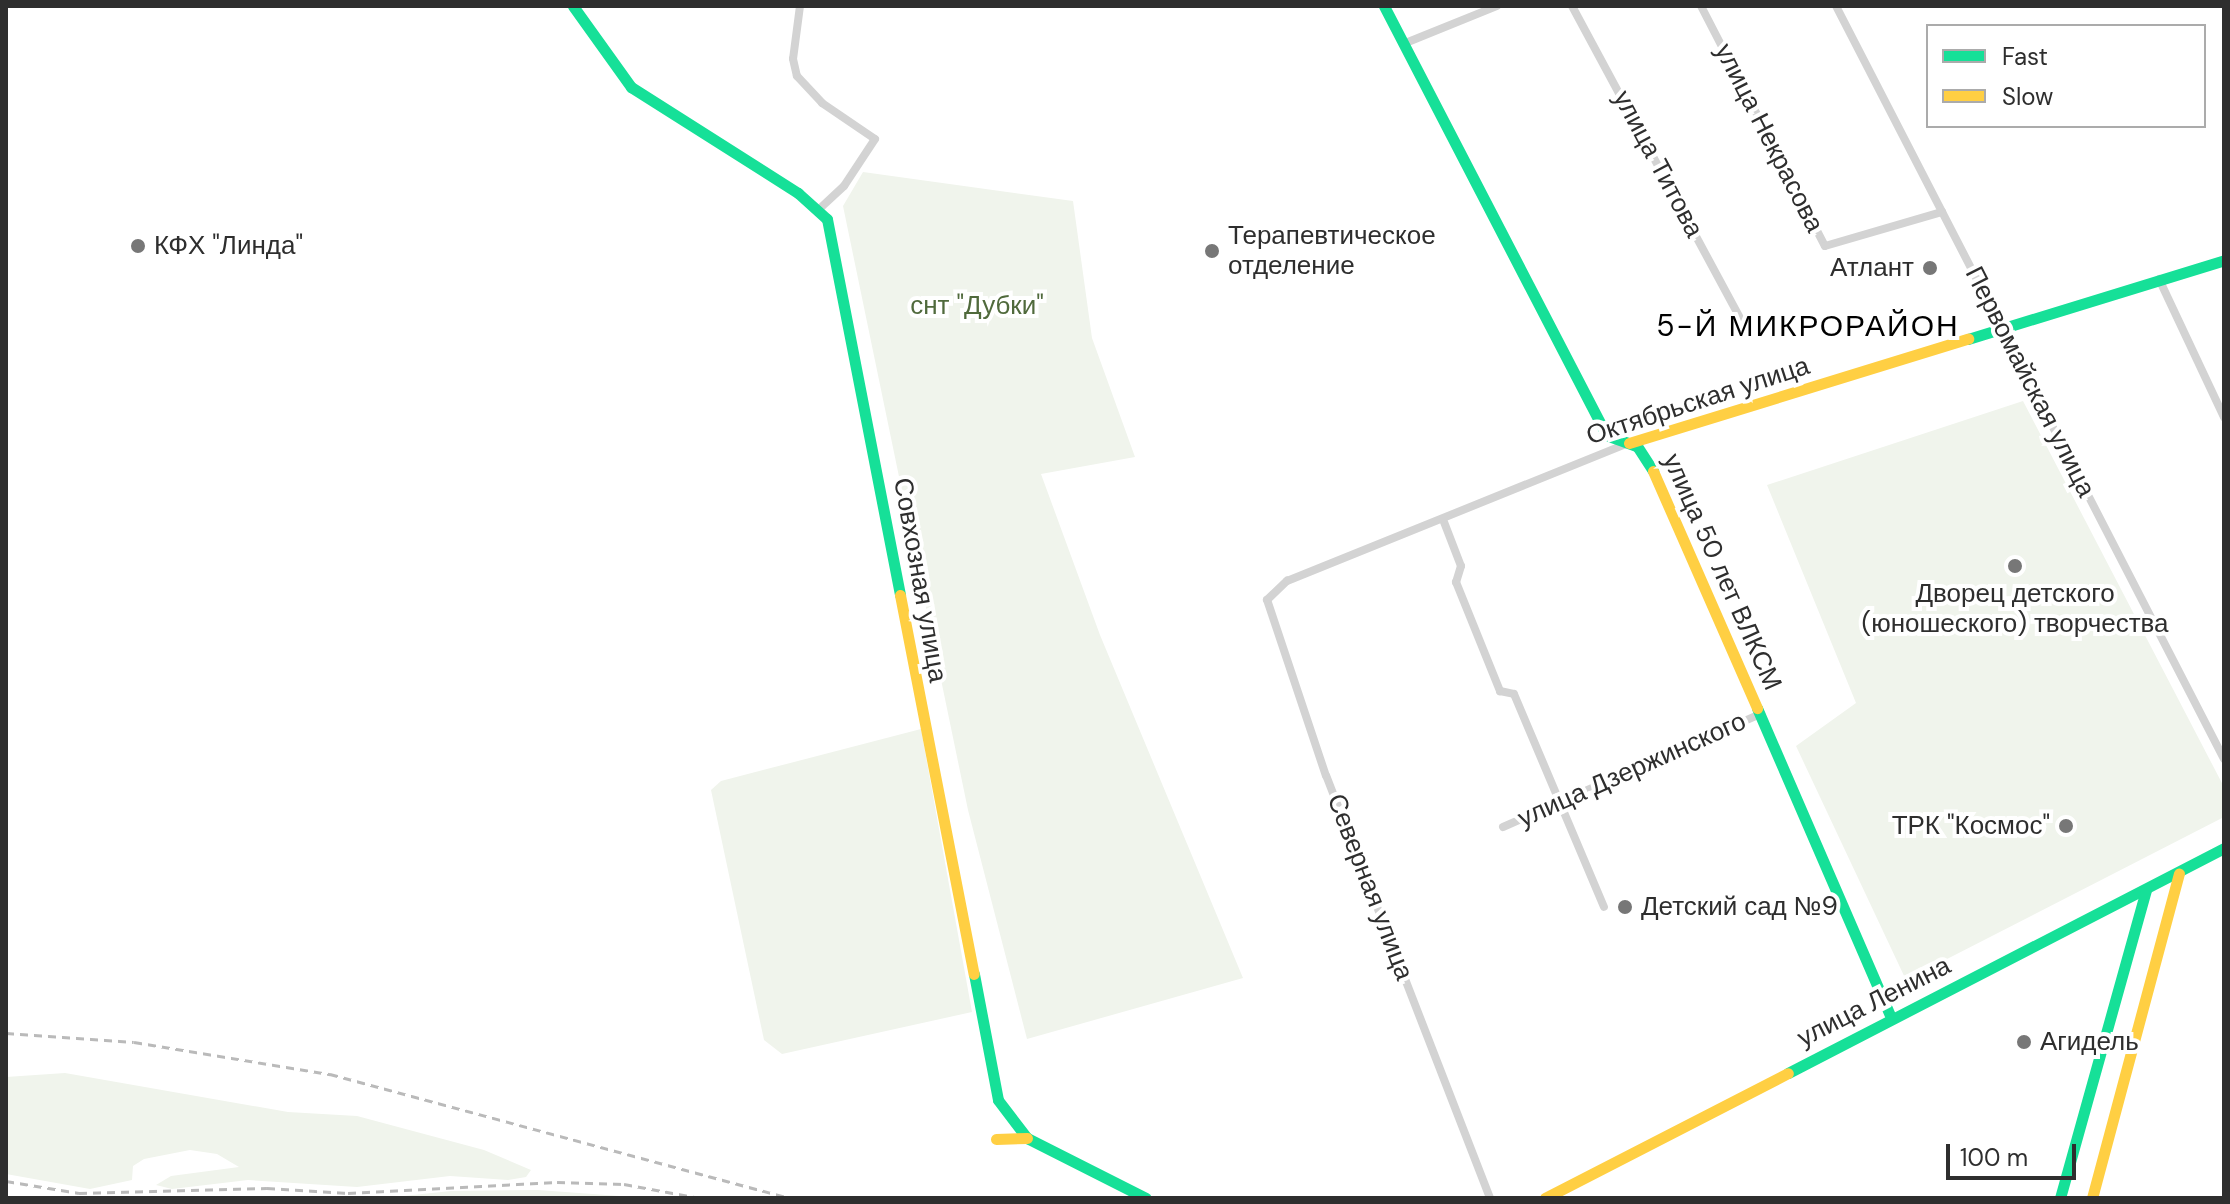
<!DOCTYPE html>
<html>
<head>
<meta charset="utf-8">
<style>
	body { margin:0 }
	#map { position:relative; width:2230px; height:1204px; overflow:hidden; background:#fff; font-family:"DM Sans",sans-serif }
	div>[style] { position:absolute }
	.green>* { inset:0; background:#f0f4ec }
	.street>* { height:8px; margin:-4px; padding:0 4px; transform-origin:4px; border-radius:4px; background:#d3d3d3 }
	.fast>* { height:11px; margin:-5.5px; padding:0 5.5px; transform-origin:5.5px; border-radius:5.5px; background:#16e098 }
	.slow>* { height:11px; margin:-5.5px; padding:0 5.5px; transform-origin:5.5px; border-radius:5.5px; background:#ffcf43 }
	.rail>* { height:3px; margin-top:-1.5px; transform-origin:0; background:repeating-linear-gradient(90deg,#bababa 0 8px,transparent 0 14px) }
	.dots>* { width:22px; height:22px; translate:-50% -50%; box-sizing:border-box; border:4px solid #fff; border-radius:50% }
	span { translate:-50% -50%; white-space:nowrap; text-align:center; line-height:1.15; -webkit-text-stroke:8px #fff; paint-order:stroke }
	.street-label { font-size:26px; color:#2e2e2e }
	.poi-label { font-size:26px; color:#2e2e2e }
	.left { translate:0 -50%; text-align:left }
	.right { translate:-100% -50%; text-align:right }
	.park-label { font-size:26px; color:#506a3c }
	.quarter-label { font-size:30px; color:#000; letter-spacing:2px }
	.frame { position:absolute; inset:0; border:8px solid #2e2e2e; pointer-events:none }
	.legend { position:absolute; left:1926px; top:24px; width:280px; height:104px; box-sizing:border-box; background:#fff; border:2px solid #ababab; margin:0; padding:10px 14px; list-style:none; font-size:24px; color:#2e2e2e }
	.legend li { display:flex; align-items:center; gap:16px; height:40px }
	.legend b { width:40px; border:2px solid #ababab }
	.scale { position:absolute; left:1946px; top:1144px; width:130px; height:36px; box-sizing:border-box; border:4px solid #2e2e2e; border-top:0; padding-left:10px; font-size:24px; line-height:28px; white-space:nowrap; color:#2e2e2e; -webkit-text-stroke:6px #fff; paint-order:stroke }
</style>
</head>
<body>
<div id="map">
	<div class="green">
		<div style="clip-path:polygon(863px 172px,1073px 201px,1092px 338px,1135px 457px,1041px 474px,1100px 635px,1243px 978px,1027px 1039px,968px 810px,843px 206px)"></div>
		<div style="clip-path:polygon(2023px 401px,2224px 787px,2224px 817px,1906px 980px,1796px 746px,1856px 703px,1767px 485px)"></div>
		<div style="clip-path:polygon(921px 729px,972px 1012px,782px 1054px,764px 1040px,711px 790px,721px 781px)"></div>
		<div style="clip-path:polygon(65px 1073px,288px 1112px,357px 1116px,484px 1150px,531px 1170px,526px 1177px,508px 1180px,450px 1176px,357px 1187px,248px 1180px,172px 1189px,156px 1185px,171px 1176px,239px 1167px,217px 1154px,190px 1150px,144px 1159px,133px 1166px,132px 1180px,90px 1189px,6px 1174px,6px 1077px)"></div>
		<div style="clip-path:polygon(538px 1190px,647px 1198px,384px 1198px,451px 1191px)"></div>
	</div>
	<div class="street">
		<div style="left:800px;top:6px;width:53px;rotate:97.5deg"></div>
		<div style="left:793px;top:59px;width:17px;rotate:77deg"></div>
		<div style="left:797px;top:76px;width:37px;rotate:47deg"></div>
		<div style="left:822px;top:103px;width:64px;rotate:34.2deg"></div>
		<div style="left:875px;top:139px;width:56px;rotate:123.4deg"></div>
		<div style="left:844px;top:186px;width:34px;rotate:137deg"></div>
		<div style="left:1572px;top:6px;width:360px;rotate:61.7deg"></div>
		<div style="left:1701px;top:6px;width:270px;rotate:62.7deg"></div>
		<div style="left:1825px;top:246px;width:122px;rotate:-16.2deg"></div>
		<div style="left:1836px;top:6px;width:847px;rotate:62.74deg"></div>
		<div style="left:1403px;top:44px;width:101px;rotate:-22deg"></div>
		<div style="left:2159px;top:279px;width:153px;rotate:64.8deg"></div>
		<div style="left:1444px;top:522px;width:47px;rotate:68.9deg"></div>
		<div style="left:1461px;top:566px;width:17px;rotate:107deg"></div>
		<div style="left:1456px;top:582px;width:118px;rotate:68deg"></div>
		<div style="left:1500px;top:691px;width:14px;rotate:12deg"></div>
		<div style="left:1514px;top:694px;width:231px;rotate:67.1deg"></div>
		<div style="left:1503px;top:827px;width:282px;rotate:-23.7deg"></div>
		<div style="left:1490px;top:1198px;width:453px;rotate:-111.2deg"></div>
		<div style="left:1326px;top:776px;width:186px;rotate:-108.5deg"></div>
		<div style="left:1267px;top:600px;width:28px;rotate:-44deg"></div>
		<div style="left:1287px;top:581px;width:368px;rotate:-22deg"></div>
	</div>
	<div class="fast">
		<div style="left:573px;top:6px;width:100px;rotate:54.4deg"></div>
		<div style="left:631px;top:87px;width:198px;rotate:32.4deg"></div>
		<div style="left:798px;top:193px;width:39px;rotate:42deg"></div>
		<div style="left:827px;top:219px;width:383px;rotate:79deg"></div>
		<div style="left:1384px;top:6px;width:483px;rotate:62.6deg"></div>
		<div style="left:1606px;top:435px;width:33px;rotate:20deg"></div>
		<div style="left:1637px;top:446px;width:30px;rotate:57deg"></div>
		<div style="left:1968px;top:339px;width:268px;rotate:-17.1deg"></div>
		<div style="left:1757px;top:708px;width:337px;rotate:66.6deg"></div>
		<div style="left:974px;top:974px;width:128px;rotate:79.2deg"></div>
		<div style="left:998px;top:1100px;width:48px;rotate:52.7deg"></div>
		<div style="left:1027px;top:1138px;width:133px;rotate:26.8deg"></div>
		<div style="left:1788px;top:1073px;width:491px;rotate:-27.3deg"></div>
		<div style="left:2060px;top:1198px;width:320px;rotate:-74.4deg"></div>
	</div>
	<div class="slow">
		<div style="left:1629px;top:443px;width:355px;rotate:-17.1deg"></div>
		<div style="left:1653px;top:471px;width:259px;rotate:66.3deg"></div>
		<div style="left:900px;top:595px;width:386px;rotate:79deg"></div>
		<div style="left:996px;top:1139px;width:31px;rotate:-2deg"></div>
		<div style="left:1545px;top:1198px;width:273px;rotate:-27.2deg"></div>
		<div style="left:2092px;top:1198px;width:336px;rotate:-75deg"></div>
	</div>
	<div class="rail">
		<div style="left:6px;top:1033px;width:128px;rotate:4deg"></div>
		<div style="left:134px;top:1042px;width:199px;rotate:9.3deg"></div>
		<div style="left:330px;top:1074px;width:475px;rotate:15.1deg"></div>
		<div style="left:6px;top:1181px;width:74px;rotate:9.3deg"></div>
		<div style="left:79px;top:1193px;width:188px;rotate:-1.5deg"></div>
		<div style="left:267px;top:1188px;width:81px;rotate:3.5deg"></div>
		<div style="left:348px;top:1193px;width:209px;rotate:-3deg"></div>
		<div style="left:557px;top:1182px;width:67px;rotate:1.7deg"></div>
		<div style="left:624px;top:1184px;width:77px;rotate:10.4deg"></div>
	</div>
	<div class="dots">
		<div style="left:138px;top:246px;background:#777"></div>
		<div style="left:1212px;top:251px;background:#777"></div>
		<div style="left:1930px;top:268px;background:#777"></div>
		<div style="left:2015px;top:566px;background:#777"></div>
		<div style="left:2066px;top:826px;background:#777"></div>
		<div style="left:1625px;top:907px;background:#777"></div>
		<div style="left:2024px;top:1042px;background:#777"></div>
	</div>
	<div class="street-label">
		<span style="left:1769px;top:138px;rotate:63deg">улица Некрасова</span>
		<span style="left:1658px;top:164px;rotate:62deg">улица Титова</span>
		<span style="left:2030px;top:382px;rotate:63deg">Первомайская улица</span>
		<span style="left:1698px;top:401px;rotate:-18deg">Октябрьская улица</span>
		<span style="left:1722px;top:572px;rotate:66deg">улица 50 лет ВЛКСМ</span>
		<span style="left:920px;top:580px;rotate:80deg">Совхозная улица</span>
		<span style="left:1632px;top:770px;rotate:-24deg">улица Дзержинского</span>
		<span style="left:1370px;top:887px;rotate:69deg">Северная улица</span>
		<span style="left:1874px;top:1002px;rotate:-27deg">улица Ленина</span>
	</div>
	<div class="poi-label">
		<span class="left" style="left:1228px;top:251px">Терапевтическое<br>отделение</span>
		<span class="left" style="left:154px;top:246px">КФХ "Линда"</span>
		<span class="right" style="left:1914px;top:268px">Атлант</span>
		<span style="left:2015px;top:609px">Дворец детского<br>(юношеского) творчества</span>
		<span class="right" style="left:2050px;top:826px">ТРК "Космос"</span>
		<span class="left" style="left:1641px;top:907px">Детский сад №9</span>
		<span class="left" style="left:2040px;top:1042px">Агидель</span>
	</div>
	<div class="park-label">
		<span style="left:977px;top:306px">снт "Дубки"</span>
	</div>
	<div class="quarter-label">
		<span style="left:1808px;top:326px">5-Й МИКРОРАЙОН</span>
	</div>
	<div class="frame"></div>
	<ul class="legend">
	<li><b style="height:10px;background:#16e098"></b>Fast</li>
	<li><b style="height:10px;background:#ffcf43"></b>Slow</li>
	</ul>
	<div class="scale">100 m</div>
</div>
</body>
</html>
